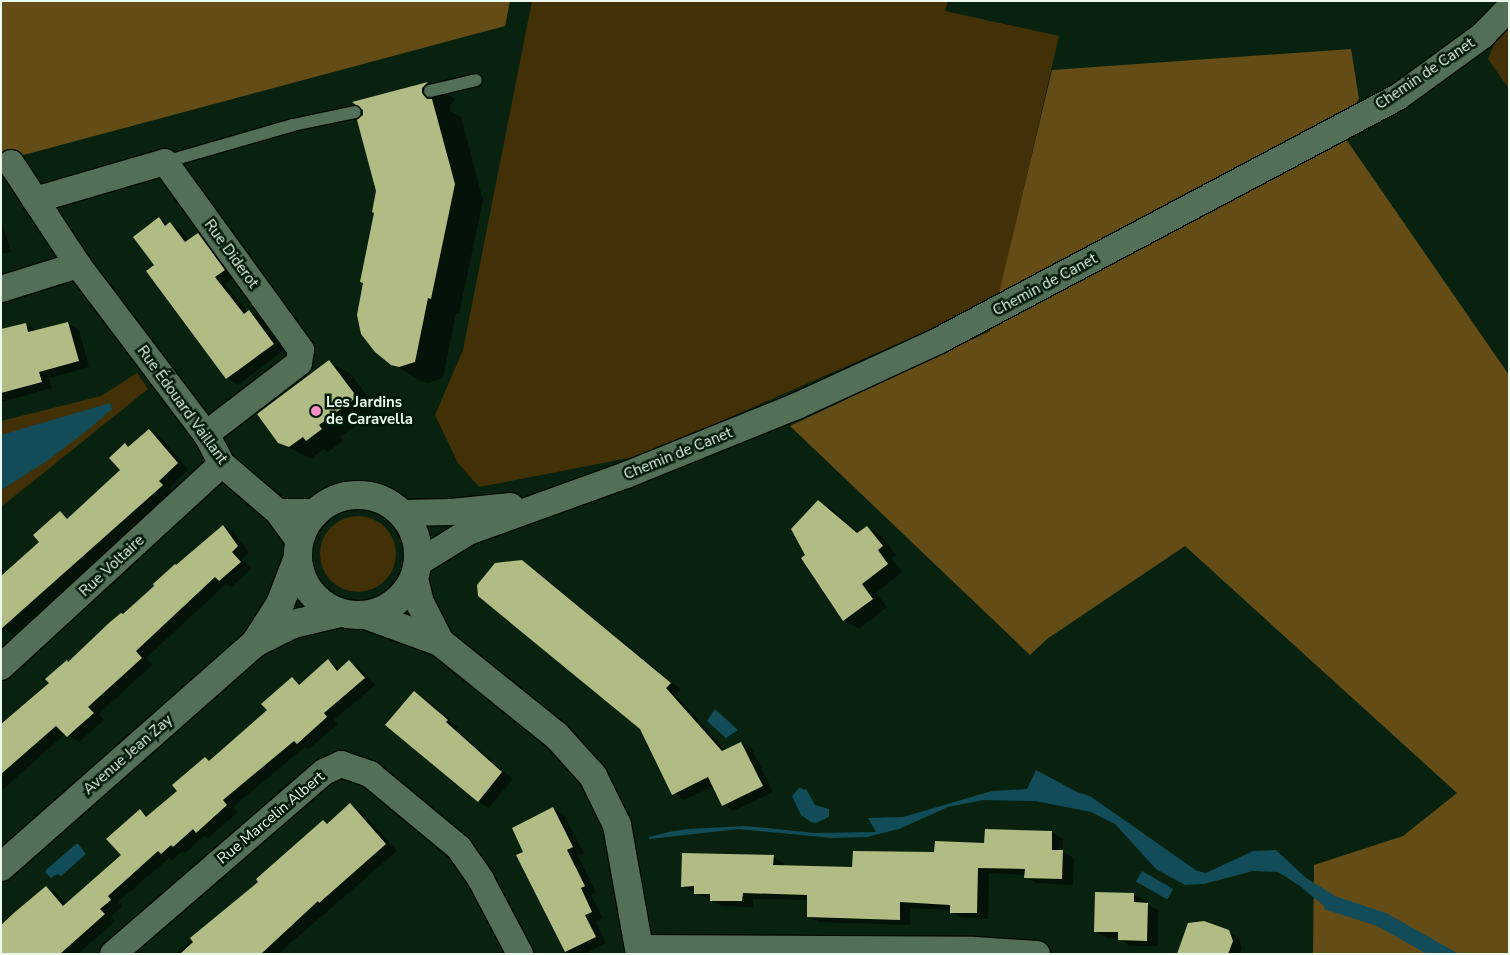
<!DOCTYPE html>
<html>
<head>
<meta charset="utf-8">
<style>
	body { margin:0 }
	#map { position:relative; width:1510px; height:955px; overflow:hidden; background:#08220f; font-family:"Nunito Sans",sans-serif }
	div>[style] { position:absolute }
	.green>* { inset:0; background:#423107 }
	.round { border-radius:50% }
	.forest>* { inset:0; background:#634c16 }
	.water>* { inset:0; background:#114c58; transform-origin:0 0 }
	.shadow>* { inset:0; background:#0007 }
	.building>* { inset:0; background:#b1bc84 }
	.roads { filter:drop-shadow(1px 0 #000b00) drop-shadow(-1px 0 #000b00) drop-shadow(0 1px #000b00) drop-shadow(0 -1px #000b00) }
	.service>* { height:12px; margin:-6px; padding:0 6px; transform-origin:6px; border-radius:6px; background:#536f58 }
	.minor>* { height:26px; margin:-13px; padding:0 13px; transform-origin:13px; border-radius:13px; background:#536f58 }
	.tertiary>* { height:28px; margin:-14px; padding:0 14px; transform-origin:14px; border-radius:14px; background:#536f58 }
	.tertiary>.ring { margin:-14px; padding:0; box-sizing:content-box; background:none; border:28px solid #536f58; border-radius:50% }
	.dots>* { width:14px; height:14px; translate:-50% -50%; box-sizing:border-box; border:2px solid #011907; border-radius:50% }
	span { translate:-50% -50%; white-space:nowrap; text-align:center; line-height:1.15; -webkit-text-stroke:5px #011907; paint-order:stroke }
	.street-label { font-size:15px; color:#eafaec }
	.poi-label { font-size:15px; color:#eafaec; font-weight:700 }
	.left { translate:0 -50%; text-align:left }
	.frame { position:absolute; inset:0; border:2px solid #eafaec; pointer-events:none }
</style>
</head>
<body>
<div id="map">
	<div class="green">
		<div style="clip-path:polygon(532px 1px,948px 1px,945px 11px,1059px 36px,998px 300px,644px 455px,479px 487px,458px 463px,435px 415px,463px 350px)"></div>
		<div style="clip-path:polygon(1509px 7px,1509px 89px,1488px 59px)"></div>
		<div style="clip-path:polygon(137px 373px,148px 389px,1px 507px,1px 421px,101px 396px)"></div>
		<div class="round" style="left:320px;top:516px;width:76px;height:76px"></div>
	</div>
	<div class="forest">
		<div style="clip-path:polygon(1px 1px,510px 1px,505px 26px,1px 161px)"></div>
		<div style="clip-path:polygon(1351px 49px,1359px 99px,1339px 129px,1509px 375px,1509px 954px,1313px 954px,1314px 865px,1403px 836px,1457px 793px,1185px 546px,1047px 639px,1030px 655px,790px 426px,990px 331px,1052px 70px)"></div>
	</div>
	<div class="water">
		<div style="clip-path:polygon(110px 403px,112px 409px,90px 428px,47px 461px,1px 490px,1px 435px)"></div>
		<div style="clip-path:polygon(715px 709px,738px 730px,726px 738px,707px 721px)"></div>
		<div style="clip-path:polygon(1036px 770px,1077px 792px,1090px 796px,1197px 871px,1206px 873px,1253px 851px,1276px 850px,1306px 878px,1335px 896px,1386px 913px,1459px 954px,1427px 954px,1377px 926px,1324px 909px,1325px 907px,1300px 886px,1278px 872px,1253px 871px,1204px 884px,1185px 885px,1156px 869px,1115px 824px,1091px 812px,1035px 801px,983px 800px,948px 807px,899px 829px,867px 837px,832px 838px,739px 829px,649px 839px,649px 837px,669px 832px,688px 829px,746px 826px,815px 833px,876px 832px,868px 818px,903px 817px,992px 791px,1027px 789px)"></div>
		<div style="clip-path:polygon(800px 787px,804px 790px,806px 789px,815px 805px,829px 809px,829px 817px,816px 823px,811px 822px,801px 815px,792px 796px)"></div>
		<div style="clip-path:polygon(76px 844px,78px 844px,86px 854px,61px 876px,57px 874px,51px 878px,45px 872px,47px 869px)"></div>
		<div style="left:1142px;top:871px;width:36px;height:12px;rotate:30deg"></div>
	</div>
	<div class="shadow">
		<div style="clip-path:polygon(428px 83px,455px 99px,450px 105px,450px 111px,461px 117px,483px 200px,459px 314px,456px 313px,443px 378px,428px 383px,421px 381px,392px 364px,375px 213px,377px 191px,364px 109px,355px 102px)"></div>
		<div style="clip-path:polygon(159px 219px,181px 230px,189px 241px,198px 234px,209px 241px,235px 277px,225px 284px,248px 312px,249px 311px,260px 317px,284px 350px,238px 385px,227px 378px,148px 271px,156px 265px)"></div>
		<div style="clip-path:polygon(1px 220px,11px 252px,1px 254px)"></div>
		<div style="clip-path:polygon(68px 323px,79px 330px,89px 367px,49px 378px,52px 388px,1px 402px,1px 338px,26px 324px,37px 331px)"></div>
		<div style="clip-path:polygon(329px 362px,351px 374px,377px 410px,340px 437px,343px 441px,328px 452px,323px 449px,311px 459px,278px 442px)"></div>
		<div style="clip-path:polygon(150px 431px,161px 437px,188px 470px,169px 488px,173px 492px,13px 635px,6px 630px,1px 634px,1px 578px,41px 542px,60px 513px,69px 518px,122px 470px,126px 445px,130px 447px)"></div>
		<div style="clip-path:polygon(818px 501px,833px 510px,860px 533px,867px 528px,882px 536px,896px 555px,892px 558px,902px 572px,876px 593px,887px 607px,859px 629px,844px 620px,803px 558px,807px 555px)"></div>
		<div style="clip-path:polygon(223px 526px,234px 532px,249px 552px,242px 559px,251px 569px,231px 587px,226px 584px,146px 658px,152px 665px,99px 714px,104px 720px,79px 742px,65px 734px,1px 791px,1px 723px,51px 683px,69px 663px)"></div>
		<div style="clip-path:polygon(522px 562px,533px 568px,681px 690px,676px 695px,726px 751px,741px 743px,752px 749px,773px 792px,734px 811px,723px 805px,714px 786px,684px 800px,673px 794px,641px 728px)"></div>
		<div style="clip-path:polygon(328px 661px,341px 669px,349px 662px,360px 668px,375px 685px,334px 720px,338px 724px,309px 749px,305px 747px,233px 807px,238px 812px,208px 838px,204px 836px,185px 853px,182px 851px,173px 860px,169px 858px,118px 902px,122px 906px,111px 916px,115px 921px,78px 954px,1px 954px,46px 887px,57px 894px,67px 905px,122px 855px,140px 811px,149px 816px,178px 791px,205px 758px,210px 761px,268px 710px,292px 679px,302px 684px)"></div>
		<div style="clip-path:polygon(414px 693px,426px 699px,458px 727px,456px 730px,513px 779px,489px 808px,478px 801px)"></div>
		<div style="clip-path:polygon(350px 804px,361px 811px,397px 851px,278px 954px,176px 954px,260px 882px,324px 822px,328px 824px)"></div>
		<div style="clip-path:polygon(553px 808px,564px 815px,584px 853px,578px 856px,596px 892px,591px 895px,603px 918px,596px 922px,606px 943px,585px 954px,570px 954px,566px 951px,525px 852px)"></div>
		<div style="clip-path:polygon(1052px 832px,1063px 839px,1062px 851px,1074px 858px,1073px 885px,1036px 883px,1026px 877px,1026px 875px,989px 873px,988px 919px,962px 918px,951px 912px,951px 910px,910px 908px,910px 925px,819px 922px,808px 916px,808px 900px,753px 899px,753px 907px,722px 906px,683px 886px,773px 857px,784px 863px,784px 867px,853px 869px)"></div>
		<div style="clip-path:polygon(1096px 894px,1134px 894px,1145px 900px,1145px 904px,1158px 910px,1158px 946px,1130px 946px,1119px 938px,1107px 938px,1096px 932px)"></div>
		<div style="clip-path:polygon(1228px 932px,1239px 938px,1242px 948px,1240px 954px,1178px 954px)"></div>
	</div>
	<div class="building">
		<div style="clip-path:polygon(428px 82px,422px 88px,422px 93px,427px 99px,432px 99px,455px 184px,431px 299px,428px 298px,415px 362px,399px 367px,391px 365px,375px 352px,361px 334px,357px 315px,363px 283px,360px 282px,374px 213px,372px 212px,376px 191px,357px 120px,363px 115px,363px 110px,352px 102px)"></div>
		<div style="clip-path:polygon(159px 217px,165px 226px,170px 222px,185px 242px,198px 233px,225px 270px,215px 277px,244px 314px,249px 310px,274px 344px,226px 379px,146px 271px,154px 265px,133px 237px)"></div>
		<div style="clip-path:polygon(68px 322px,79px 361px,39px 372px,42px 382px,1px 393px,1px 329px,26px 323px,28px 332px)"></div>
		<div style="clip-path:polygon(329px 360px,357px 397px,319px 425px,322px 429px,306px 441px,303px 437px,289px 447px,278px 443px,257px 414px)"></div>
		<div style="clip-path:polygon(149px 429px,178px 463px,159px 481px,163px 485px,1px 629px,1px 576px,39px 542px,33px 535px,60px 511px,67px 519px,120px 470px,109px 458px,125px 443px,128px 447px)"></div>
		<div style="clip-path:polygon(818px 500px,857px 533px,867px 526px,883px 546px,878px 550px,888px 564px,862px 584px,873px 599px,843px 621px,801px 558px,805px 555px,791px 529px)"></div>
		<div style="clip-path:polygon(223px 525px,238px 546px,232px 552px,241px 562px,219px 581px,215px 577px,136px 651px,142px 658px,88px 707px,94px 713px,79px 726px,67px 737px,56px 726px,1px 774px,1px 724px,49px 683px,45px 679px,67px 660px,68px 662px,110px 622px,121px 613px,123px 614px,154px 586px,153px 584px,175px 564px,176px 565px)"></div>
		<div style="clip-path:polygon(522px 560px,671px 683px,666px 688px,722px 751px,741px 742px,763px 786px,722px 806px,708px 777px,672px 795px,640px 729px,478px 596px,477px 585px,495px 563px)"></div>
		<div style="clip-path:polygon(328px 659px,337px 671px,349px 660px,365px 678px,324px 713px,327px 717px,297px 744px,294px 741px,223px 800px,227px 805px,196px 833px,193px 829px,173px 847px,171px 845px,161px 854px,158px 851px,108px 896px,111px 900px,100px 909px,105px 914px,60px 954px,1px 954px,1px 925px,15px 912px,46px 886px,63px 906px,121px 855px,106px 839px,140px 809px,146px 817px,177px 791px,172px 785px,205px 757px,209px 761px,267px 710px,261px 704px,292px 677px,299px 685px)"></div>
		<div style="clip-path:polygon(414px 691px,448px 720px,446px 722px,502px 772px,478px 802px,385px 725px)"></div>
		<div style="clip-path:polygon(350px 803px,386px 844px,319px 903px,318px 901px,261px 954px,180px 954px,193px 942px,190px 938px,258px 882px,256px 879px,323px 820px,327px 824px)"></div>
		<div style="clip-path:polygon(553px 807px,573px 847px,567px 850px,585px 886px,581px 888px,592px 912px,585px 915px,596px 937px,565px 952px,516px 855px,523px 852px,512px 828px)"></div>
		<div style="clip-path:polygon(985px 829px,1052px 831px,1052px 850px,1063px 850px,1062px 879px,1024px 878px,1025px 869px,978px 868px,977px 913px,950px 913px,950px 905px,900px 902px,900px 920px,807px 917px,807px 895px,743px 893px,742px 901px,710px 901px,710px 894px,694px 894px,694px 886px,681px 887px,682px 853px,774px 855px,773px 865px,852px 867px,853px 851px,934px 852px,935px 841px,984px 843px)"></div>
		<div style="clip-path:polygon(1095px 892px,1134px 893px,1134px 902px,1148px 903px,1147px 941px,1118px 940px,1118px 932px,1094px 932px)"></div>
		<div style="clip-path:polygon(1204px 921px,1229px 930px,1233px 941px,1228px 954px,1177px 954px,1188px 923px)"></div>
	</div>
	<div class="roads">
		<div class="service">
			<div style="left:430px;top:91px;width:47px;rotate:-13.4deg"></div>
			<div style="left:165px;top:162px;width:133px;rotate:-16.1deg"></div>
			<div style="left:293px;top:125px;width:63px;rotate:-11.8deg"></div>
		</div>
		<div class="minor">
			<div style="left:11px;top:163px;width:122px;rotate:56.7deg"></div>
			<div style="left:35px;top:200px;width:135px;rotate:-16.3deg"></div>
			<div style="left:165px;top:162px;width:232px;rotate:54.1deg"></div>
			<div style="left:301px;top:350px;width:13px;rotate:99deg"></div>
			<div style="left:299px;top:363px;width:117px;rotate:142.6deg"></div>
			<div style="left:1px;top:289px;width:81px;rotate:-17.3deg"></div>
			<div style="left:78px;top:265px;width:212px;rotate:52.9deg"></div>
			<div style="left:206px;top:434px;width:34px;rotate:62deg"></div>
			<div style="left:222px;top:464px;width:74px;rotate:40.6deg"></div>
			<div style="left:278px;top:512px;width:36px;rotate:54deg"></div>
			<div style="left:278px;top:512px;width:37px"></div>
			<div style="left:402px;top:513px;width:49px;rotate:-1.2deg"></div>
			<div style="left:451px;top:512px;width:60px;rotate:-5.7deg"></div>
			<div style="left:418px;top:563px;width:59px;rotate:-31.8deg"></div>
			<div style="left:468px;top:532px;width:168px;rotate:-19.8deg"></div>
			<div style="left:626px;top:475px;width:184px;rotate:-22deg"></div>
			<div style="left:797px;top:406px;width:155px;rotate:-24.7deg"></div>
			<div style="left:938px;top:341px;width:521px;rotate:-27.94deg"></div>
			<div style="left:1398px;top:97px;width:104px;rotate:-36deg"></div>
			<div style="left:1482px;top:36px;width:39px;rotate:-46deg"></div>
			<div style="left:1px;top:667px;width:300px;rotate:-42.6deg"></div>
			<div style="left:640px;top:948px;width:334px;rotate:0.3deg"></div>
			<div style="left:974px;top:950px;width:63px;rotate:3.6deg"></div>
			<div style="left:113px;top:954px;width:279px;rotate:-40.8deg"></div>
			<div style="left:324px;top:772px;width:19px;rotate:-25deg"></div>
			<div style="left:341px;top:764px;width:31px;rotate:19deg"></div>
			<div style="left:370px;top:774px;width:116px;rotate:39.7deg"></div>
			<div style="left:459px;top:848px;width:39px;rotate:55deg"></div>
			<div style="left:481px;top:880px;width:84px;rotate:62.2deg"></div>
		</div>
		<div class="tertiary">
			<div class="ring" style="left:298px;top:495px;width:92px;height:92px"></div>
			<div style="left:414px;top:579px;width:25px;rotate:76deg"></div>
			<div style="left:420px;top:603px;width:44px;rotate:62.9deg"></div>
			<div style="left:366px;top:615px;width:79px;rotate:20deg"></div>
			<div style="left:440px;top:642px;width:150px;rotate:38.8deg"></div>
			<div style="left:557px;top:736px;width:54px;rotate:48deg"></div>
			<div style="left:593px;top:776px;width:55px;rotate:63.9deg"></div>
			<div style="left:617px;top:825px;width:131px;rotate:79.9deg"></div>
			<div style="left:255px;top:643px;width:46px;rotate:-57.3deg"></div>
			<div style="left:280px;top:604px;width:47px;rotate:-68.9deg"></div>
			<div style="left:1px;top:867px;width:339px;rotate:-41.4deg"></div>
			<div style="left:255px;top:643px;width:42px;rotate:-26.6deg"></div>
			<div style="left:293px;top:624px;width:48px;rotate:-13.2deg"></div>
		</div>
	</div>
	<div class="dots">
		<div style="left:316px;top:411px;background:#f98fc8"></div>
	</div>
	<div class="street-label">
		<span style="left:1425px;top:74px;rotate:-34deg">Chemin de Canet</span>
		<span style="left:231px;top:254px;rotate:54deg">Rue Diderot</span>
		<span style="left:1045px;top:285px;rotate:-28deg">Chemin de Canet</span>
		<span style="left:182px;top:405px;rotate:54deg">Rue Édouard Vaillant</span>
		<span style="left:678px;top:454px;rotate:-22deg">Chemin de Canet</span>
		<span style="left:112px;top:566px;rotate:-43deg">Rue Voltaire</span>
		<span style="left:128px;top:755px;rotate:-41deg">Avenue Jean Zay</span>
		<span style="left:271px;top:818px;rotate:-40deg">Rue Marcelin Albert</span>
	</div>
	<div class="poi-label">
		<span class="left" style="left:326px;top:411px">Les Jardins<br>de Caravella</span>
	</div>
	<div class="frame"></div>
</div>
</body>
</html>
